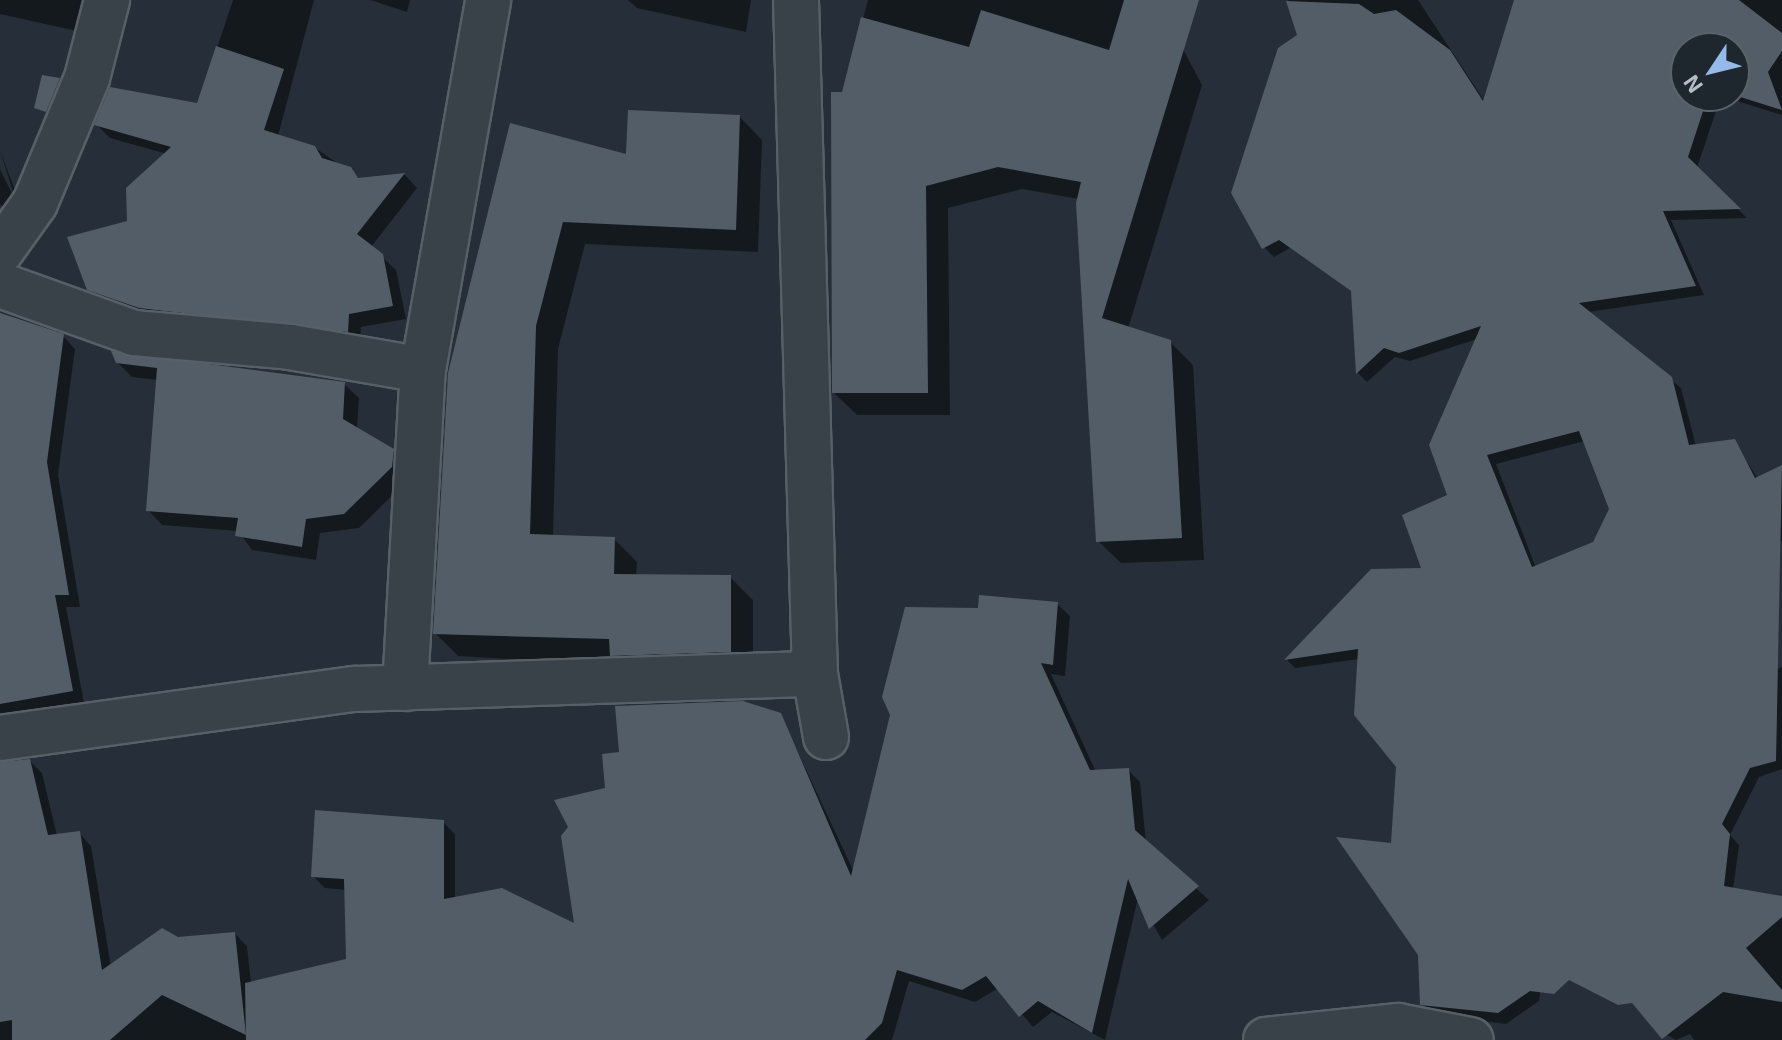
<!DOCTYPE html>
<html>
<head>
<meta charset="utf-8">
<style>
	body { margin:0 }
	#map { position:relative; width:1782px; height:1040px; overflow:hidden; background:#262f39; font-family:"Exo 2",sans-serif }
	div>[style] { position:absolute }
	.shadow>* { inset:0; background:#0007 }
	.building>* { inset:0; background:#535d68 }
	.roads { filter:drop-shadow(2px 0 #575f67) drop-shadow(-2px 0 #575f67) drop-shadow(0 2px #575f67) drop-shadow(0 -2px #575f67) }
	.minor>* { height:44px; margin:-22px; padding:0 22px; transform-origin:22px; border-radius:22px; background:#394149 }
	span { translate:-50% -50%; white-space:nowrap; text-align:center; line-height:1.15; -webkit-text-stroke:6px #1e262e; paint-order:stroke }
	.north { position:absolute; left:1670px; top:32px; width:80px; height:80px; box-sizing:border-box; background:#1e262e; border:2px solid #5a626a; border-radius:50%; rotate:235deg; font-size:22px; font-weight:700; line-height:32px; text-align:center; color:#b5bcc5 }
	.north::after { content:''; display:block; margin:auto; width:28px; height:36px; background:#95baea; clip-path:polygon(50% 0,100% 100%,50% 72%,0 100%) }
</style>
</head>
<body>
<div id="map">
	<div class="shadow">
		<div style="clip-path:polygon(0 0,83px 0,77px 31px,0 14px)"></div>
		<div style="clip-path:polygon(233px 0,314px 0,278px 136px,314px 147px,360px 179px,405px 175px,417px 188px,371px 247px,396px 270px,406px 319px,361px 327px,360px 344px,155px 321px,103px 303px,89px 289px,167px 154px,110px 138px,97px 125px,198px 105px)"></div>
		<div style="clip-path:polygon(370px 0,410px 0,407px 12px)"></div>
		<div style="clip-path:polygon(628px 0,751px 0,746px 32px,637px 8px)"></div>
		<div style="clip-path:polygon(868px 0,1157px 0,1202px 85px,1128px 329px,1170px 342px,1193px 365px,1204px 560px,1121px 563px,1098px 541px,1079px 199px,1022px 189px,948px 208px,950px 415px,857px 415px,834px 393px,843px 94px)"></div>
		<div style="clip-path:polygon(evenodd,1288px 0,1418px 0,1485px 102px,1530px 0,1782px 0,1782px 115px,1721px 96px,1697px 168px,1747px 218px,1671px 220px,1704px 295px,1588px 312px,1681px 388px,1696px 446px,1734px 441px,1758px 479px,1782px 468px,1782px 542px,1767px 526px,1751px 680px,1782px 667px,1782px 769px,1759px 777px,1730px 835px,1739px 845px,1733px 890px,1782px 902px,1782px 1040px,1694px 1040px,1690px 1034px,1676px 1040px,1660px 1031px,1487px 820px,1543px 972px,1539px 1001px,1506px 1024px,1431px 1014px,1422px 1004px,1420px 955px,1393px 846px,1398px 766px,1359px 659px,1295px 668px,1287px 660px,1372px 571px,1424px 569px,1449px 496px,1477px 339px,1410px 361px,1395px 357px,1367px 382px,1358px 373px,1354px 293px,1290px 248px,1274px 257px,1264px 247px,1300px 35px,1288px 0,1686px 48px,1734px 48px,1734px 96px,1686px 96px,1686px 48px,1288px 0,1585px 441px,1611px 509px,1594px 543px,1536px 568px,1496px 464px,1585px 441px)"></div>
		<div style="clip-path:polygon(740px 117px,762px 140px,758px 252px,585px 244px,558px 349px,553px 537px,614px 539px,637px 562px,636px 577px,730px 577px,753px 600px,753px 673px,458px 656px,435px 633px,512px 125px,628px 156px)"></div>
		<div style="clip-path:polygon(0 150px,20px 204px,14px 212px,0 205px,0 169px,16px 202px)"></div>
		<div style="clip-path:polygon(0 317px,63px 336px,75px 349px,58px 475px,80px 607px,66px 607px,84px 703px,28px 713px,0 730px)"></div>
		<div style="clip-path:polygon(117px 362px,344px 384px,359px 398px,357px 429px,407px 465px,406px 482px,359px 528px,320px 533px,316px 560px,252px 550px,238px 531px,162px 525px,148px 510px,158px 380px,132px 377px)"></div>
		<div style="clip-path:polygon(1057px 604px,1070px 616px,1065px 676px,1051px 674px,1096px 772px,1128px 770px,1140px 782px,1146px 843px,1209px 900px,1162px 940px,1138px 898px,1105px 1040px,1052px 1012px,1033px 1027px,999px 988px,975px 1002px,909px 981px,892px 1040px,0 1040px,0 763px,30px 761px,42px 773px,57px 836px,79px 833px,91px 846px,111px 967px,178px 939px,235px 934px,247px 946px,251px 984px,348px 961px,346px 890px,325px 888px,313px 876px,443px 822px,455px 834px,455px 899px,577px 927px,607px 789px,785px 725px,854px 872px,980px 610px)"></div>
	</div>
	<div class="building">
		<div style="clip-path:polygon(1124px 0,1199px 0,1102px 318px,1171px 340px,1182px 538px,1096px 542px,1076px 203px,1081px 182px,998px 167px,926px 186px,928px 393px,832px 393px,831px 92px,842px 92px,861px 17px,969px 47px,981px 10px,1109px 50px)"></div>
		<div style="clip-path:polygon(evenodd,1514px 0,1739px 0,1782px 33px,1782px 51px,1768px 72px,1782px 110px,1734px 95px,1734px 48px,1686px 48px,1686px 96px,1708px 96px,1688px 157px,1741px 209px,1663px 211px,1696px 286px,1579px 303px,1672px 377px,1689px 445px,1735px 439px,1755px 478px,1782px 465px,1776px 761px,1750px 768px,1722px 824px,1730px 834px,1724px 886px,1782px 896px,1782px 917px,1746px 948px,1782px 990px,1782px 1002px,1723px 992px,1662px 1039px,1632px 1003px,1618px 1005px,1569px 980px,1554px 994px,1530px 991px,1498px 1013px,1420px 1005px,1418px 955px,1336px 837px,1391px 843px,1396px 767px,1354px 715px,1358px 649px,1284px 660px,1371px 569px,1421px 568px,1402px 515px,1447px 495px,1429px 445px,1481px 326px,1399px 353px,1384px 348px,1356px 374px,1351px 291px,1279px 240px,1262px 249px,1231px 193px,1278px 48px,1297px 35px,1286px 1px,1359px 4px,1374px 14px,1396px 10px,1450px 50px,1483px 101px,1514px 0,1579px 431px,1609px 509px,1593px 542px,1532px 567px,1487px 455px,1579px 431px)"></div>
		<div style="clip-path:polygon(216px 46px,284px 69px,264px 130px,315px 146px,322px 158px,351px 167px,358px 178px,405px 173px,357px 234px,383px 254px,393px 306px,349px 314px,348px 332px,139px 308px,87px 290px,67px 237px,127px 221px,126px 188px,171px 147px,94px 125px,110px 87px,197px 103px)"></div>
		<div style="clip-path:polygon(42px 75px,60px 78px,46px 112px,34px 108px)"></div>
		<div style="clip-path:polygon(628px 110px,740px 115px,736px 230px,563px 222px,536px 326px,530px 534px,615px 537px,614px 574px,731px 575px,731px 652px,610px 656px,609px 639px,433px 634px,448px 373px,510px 123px,626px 154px)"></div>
		<div style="clip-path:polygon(0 313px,64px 334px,47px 462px,69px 595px,55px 595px,73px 691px,0 704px)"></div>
		<div style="clip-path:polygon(111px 351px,345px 382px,343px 419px,394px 449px,392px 467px,344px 514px,306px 519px,302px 547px,235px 536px,238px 518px,146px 511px,157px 368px,116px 363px)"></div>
		<div style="clip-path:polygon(979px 595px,1058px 602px,1053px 665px,1041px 663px,1090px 770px,1129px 768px,1135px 830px,1199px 886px,1149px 929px,1128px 879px,1092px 1033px,1038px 1001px,1019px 1017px,986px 976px,962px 990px,897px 970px,882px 1023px,865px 1040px,246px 1040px,245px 983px,346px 959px,344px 879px,311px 877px,315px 810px,444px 820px,444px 899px,502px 888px,574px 923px,561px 836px,568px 827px,554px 800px,605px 788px,602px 754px,619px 752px,615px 706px,743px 701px,781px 713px,851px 876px,890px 715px,882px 697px,905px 607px,978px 608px)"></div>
		<div style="clip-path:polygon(30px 759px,48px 835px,80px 831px,102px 970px,162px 928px,178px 937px,235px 932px,246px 1035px,162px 995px,110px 1040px,12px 1040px,12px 1020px,0 1022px,0 762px)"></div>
	</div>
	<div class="roads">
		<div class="minor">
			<div style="left:796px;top:0;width:674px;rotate:88.39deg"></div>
			<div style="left:815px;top:674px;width:64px;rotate:80.1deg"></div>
			<div style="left:0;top:252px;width:60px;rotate:-54.5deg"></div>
			<div style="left:35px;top:203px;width:135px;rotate:-67.4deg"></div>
			<div style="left:87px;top:78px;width:81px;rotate:-75.6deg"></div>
			<div style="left:0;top:285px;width:142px;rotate:19.7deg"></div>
			<div style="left:134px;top:333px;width:157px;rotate:5.1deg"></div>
			<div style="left:290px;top:347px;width:135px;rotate:9.8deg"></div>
			<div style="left:405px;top:688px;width:319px;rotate:-86.8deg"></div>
			<div style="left:423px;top:370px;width:376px;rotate:-80deg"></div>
			<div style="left:0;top:738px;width:358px;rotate:-7.9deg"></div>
			<div style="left:355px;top:689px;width:460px;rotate:-1.9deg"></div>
			<div style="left:1266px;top:1040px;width:133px;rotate:-6.1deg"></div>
			<div style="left:1398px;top:1026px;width:74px;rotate:10.9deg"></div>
		</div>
	</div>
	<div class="north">N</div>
</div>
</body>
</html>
